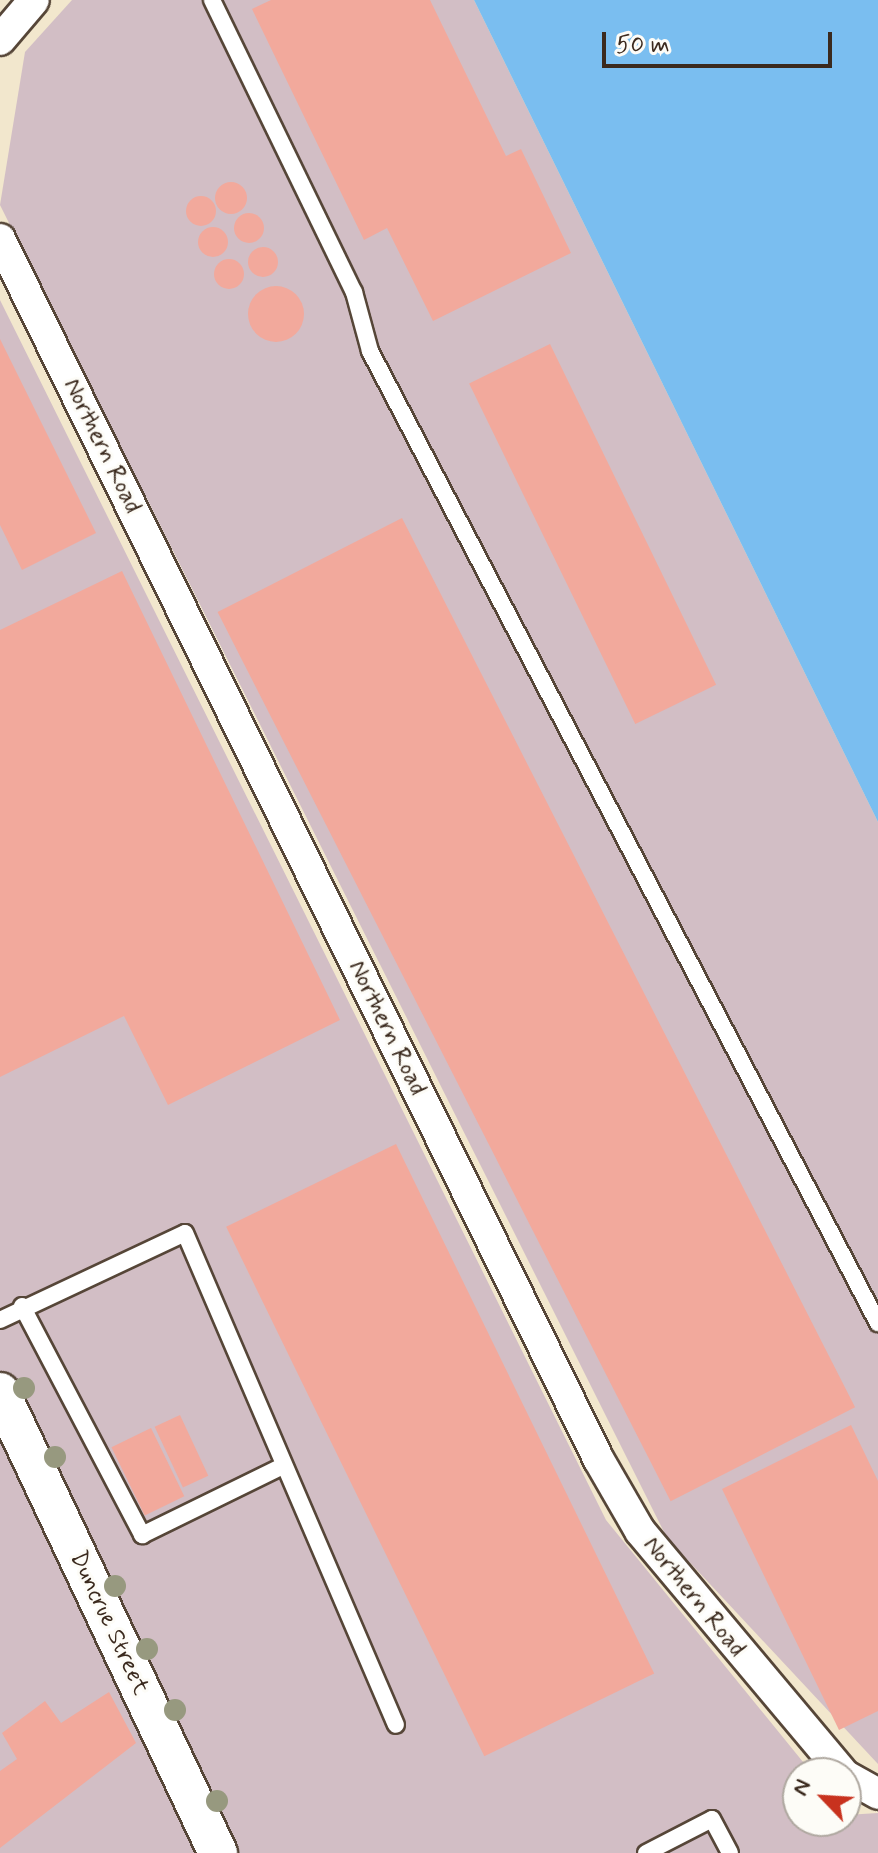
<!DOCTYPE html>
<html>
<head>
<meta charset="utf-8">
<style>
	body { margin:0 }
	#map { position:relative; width:878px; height:1853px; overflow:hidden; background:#f2e7cd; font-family:Mynerve,sans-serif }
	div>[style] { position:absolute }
	.industrial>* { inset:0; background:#d2bec5 }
	.water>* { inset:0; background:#7abef0 }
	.building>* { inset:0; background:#f2a99c; transform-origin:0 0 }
	.round { border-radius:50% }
	.roads { filter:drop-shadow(2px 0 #564638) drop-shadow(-2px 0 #564638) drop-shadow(0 2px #564638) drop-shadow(0 -2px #564638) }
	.service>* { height:16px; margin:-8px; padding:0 8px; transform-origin:8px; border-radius:8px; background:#fff }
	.minor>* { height:30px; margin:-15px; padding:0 15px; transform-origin:15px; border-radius:15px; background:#fff }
	.tertiary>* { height:38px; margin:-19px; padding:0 19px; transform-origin:19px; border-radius:19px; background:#fff }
	.trees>* { width:22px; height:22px; margin:-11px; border-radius:50%; background:#97997f }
	span { translate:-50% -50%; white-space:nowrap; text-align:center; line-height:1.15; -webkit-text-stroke:6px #fdfcf7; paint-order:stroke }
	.street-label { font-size:24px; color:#3b2a1e }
	.north { position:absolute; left:782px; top:1757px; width:80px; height:80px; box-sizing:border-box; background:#fdfcf7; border:2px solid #afa8a0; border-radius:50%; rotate:295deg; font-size:22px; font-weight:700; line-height:32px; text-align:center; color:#3b2a1e }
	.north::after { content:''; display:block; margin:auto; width:28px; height:36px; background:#c8321e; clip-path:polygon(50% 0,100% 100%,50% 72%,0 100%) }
	.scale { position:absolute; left:602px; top:32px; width:230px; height:36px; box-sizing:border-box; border:4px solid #3b2a1e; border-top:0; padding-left:10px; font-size:24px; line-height:28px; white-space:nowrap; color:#3b2a1e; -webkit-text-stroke:6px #fdfcf7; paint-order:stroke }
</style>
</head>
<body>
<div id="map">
	<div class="industrial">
		<div style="clip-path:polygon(72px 0,474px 0,878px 822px,878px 1764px,667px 1538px,0 205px,25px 52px)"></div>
		<div style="clip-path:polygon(0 300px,606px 1520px,812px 1773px,798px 1773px,798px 1821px,846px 1821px,846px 1815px,878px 1813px,878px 1853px,0 1853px)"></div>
	</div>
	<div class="water">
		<div style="clip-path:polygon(474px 0,878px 0,878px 822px)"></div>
	</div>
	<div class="building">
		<div style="clip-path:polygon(271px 0,430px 0,506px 156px,521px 149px,571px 253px,433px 321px,387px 228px,364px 240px,252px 9px)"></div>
		<div class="round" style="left:215px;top:182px;width:32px;height:32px"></div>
		<div class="round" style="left:186px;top:196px;width:30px;height:30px"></div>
		<div class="round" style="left:234px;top:213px;width:30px;height:30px"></div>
		<div class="round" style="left:198px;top:227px;width:30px;height:30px"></div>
		<div class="round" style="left:248px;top:247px;width:30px;height:30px"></div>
		<div class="round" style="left:214px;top:259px;width:30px;height:30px"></div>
		<div class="round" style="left:248px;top:286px;width:56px;height:56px"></div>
		<div style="clip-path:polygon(0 339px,96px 533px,22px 570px,0 525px)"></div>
		<div style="left:550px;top:344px;width:379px;height:90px;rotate:64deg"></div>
		<div style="left:402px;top:518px;width:998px;height:207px;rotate:63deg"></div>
		<div style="clip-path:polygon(122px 571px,340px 1020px,168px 1105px,124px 1016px,0 1077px,0 630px)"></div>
		<div style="left:396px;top:1144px;width:589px;height:189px;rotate:64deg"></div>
		<div style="left:180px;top:1415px;width:67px;height:28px;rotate:65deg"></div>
		<div style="clip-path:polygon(851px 1425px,878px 1481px,878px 1711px,839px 1730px,722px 1489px)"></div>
		<div style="left:151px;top:1428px;width:76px;height:44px;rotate:64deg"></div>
		<div style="clip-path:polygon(109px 1692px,136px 1743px,0 1848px,0 1771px,17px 1759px,2px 1733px,45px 1701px,61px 1723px)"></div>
	</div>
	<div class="roads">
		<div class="service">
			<div style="left:212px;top:0;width:325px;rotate:64.1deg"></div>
			<div style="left:354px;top:292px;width:61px;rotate:74.8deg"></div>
			<div style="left:370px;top:351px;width:1097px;rotate:62.41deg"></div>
			<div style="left:22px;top:1306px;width:259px;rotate:62.3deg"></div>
			<div style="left:142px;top:1535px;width:157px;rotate:-26.1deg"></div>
			<div style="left:0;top:1320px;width:204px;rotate:-25.2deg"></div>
			<div style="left:185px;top:1233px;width:535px;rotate:66.79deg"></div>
			<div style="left:646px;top:1853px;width:74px;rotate:-27.3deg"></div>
			<div style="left:712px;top:1819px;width:38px;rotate:62deg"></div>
		</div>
		<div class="minor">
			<div style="left:0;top:40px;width:52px;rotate:-49.6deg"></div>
			<div style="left:0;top:239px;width:1360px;rotate:63.87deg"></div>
			<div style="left:599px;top:1460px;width:82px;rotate:60deg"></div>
			<div style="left:640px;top:1531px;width:316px;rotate:50deg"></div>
			<div style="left:846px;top:1776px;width:37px;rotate:29deg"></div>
		</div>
		<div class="tertiary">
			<div style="left:0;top:1392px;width:510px;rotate:64.69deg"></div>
		</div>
	</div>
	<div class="trees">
		<div style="left:24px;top:1388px"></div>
		<div style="left:55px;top:1457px"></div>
		<div style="left:115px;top:1586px"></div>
		<div style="left:147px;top:1649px"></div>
		<div style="left:175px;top:1710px"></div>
		<div style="left:217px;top:1801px"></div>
	</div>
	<div class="street-label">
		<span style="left:102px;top:446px;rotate:64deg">Northern Road</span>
		<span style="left:387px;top:1028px;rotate:64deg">Northern Road</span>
		<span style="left:694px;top:1597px;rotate:51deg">Northern Road</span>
		<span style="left:109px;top:1623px;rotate:65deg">Duncrue Street</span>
	</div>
	<div class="north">N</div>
	<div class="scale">50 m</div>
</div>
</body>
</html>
